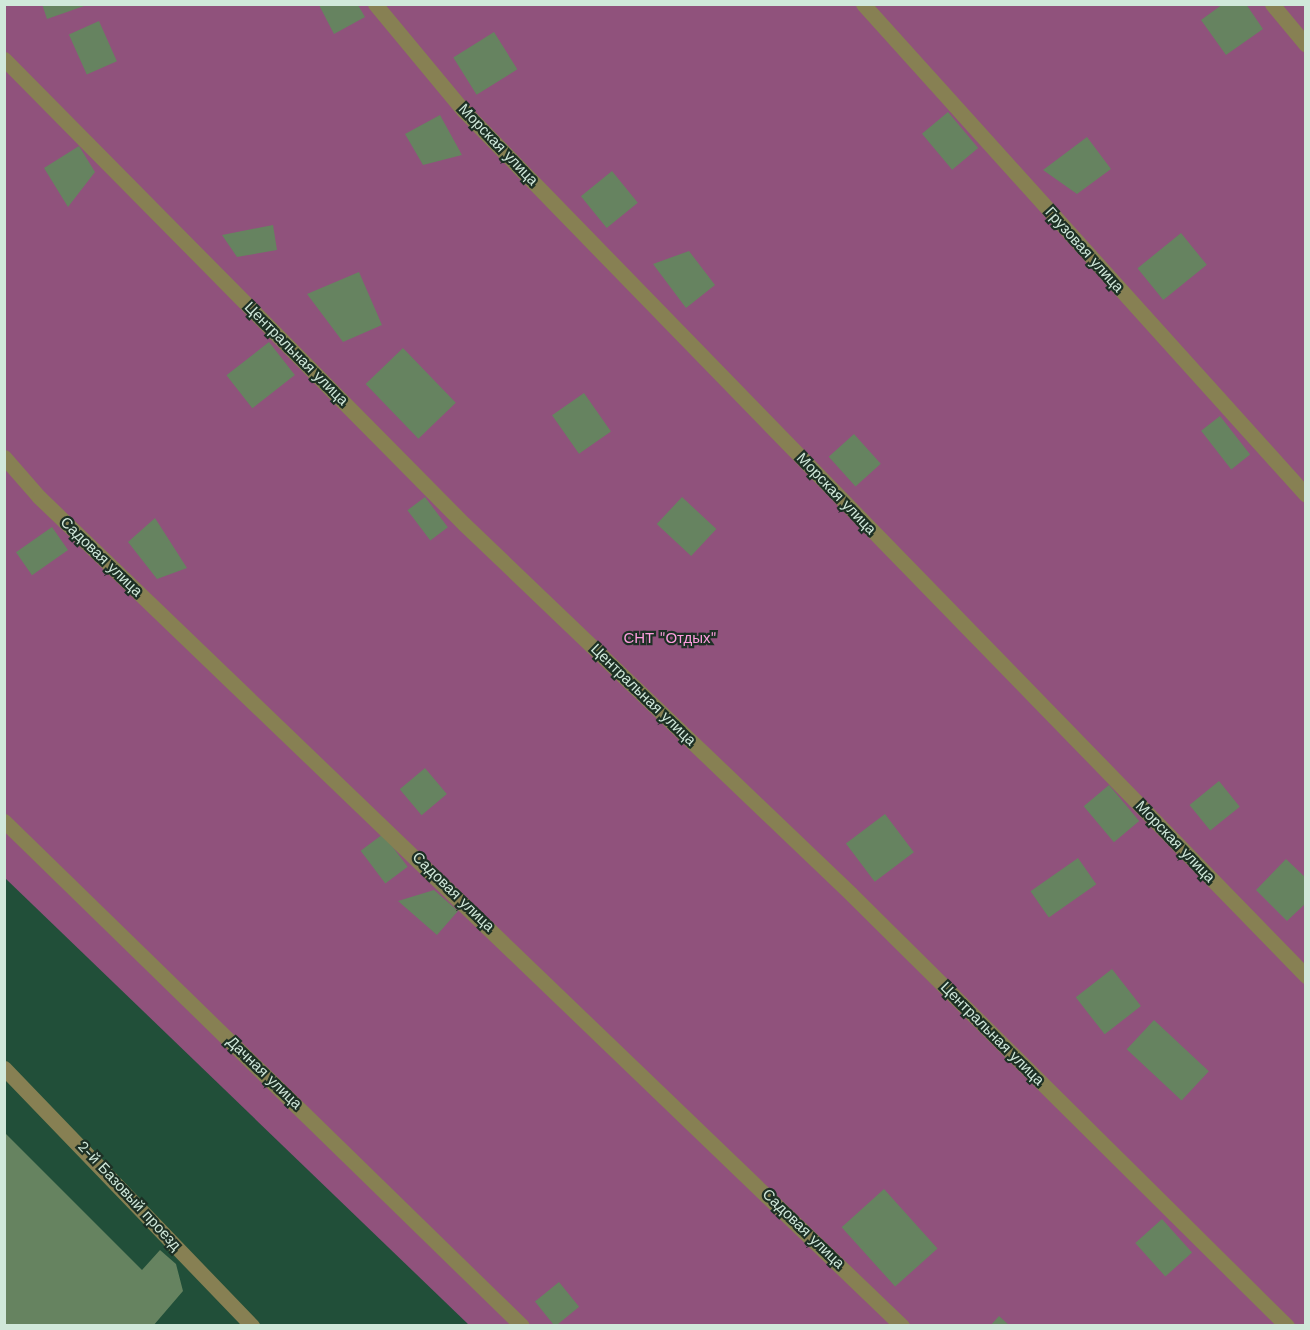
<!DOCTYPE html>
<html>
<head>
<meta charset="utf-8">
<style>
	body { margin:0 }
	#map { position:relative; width:1310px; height:1330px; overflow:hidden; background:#214f39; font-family:"Work Sans",sans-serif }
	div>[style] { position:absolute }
	.green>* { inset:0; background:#90527c }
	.building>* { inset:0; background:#668360; transform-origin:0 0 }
	.minor>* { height:15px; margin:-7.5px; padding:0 7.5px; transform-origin:7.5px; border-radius:7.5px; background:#878053 }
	span { translate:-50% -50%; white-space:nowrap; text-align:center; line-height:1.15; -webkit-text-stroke:4.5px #1d3025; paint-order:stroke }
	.street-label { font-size:15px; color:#d0e8da }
	.park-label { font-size:15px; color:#fd9ede }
	.frame { position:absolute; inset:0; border:6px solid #d0e8da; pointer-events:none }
</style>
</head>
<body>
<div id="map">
	<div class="green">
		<div style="clip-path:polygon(4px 5px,1305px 5px,1305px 1325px,469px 1325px,5px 878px)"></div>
	</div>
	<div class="building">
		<div style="clip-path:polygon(42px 4px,87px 4px,87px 5px,47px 19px)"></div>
		<div style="clip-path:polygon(1223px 4px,1246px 4px,1263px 29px,1226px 55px,1201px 20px)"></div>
		<div style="clip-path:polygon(319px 5px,358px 5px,365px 17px,334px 34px)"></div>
		<div style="left:99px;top:21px;width:44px;height:33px;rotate:66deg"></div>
		<div style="left:494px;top:32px;width:44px;height:48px;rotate:58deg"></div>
		<div style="left:948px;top:112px;width:47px;height:34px;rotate:50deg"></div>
		<div style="clip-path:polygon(440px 115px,462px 155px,423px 165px,405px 134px)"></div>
		<div style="clip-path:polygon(1087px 137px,1111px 169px,1077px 194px,1043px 170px)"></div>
		<div style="clip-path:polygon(79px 146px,95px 172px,68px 207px,44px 168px)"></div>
		<div style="left:612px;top:171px;width:41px;height:40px;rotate:51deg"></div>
		<div style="clip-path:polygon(273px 225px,277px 250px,237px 257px,222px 235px)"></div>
		<div style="left:1181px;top:233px;width:41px;height:56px;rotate:51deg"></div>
		<div style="clip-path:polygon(689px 251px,715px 285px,686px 308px,653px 264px)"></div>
		<div style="clip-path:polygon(359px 272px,382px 325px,343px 342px,307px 294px)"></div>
		<div style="left:269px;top:342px;width:42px;height:54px;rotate:52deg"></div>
		<div style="left:403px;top:348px;width:76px;height:52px;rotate:46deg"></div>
		<div style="left:584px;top:393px;width:47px;height:39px;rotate:55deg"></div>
		<div style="left:1220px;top:416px;width:49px;height:24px;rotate:52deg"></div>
		<div style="left:854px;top:434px;width:40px;height:34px;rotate:48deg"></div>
		<div style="left:425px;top:497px;width:38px;height:22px;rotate:53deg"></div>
		<div style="left:682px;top:497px;width:47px;height:37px;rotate:43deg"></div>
		<div style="clip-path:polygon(155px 518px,187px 568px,157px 579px,128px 542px)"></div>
		<div style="left:52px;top:527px;width:28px;height:44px;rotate:55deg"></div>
		<div style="left:425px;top:768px;width:34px;height:33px;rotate:50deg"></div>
		<div style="left:1219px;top:781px;width:33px;height:38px;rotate:51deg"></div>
		<div style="left:1109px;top:785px;width:47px;height:33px;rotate:50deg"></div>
		<div style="left:885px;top:814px;width:48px;height:49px;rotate:53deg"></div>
		<div style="left:383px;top:834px;width:41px;height:28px;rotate:53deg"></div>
		<div style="left:1078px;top:858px;width:32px;height:58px;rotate:55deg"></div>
		<div style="clip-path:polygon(1286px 859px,1306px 878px,1306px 903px,1287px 921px,1256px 890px)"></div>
		<div style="clip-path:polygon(434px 890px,458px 911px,437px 935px,398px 901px)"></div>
		<div style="left:1112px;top:969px;width:47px;height:46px;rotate:52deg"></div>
		<div style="left:1154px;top:1020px;width:75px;height:40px;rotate:43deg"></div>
		<div style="clip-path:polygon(4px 1132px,142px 1270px,160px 1250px,176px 1264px,183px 1291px,153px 1326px,4px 1326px)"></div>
		<div style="left:884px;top:1189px;width:80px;height:57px;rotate:48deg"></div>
		<div style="left:1162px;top:1219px;width:45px;height:36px;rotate:48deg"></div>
		<div style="left:559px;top:1282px;width:32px;height:31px;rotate:51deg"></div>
		<div style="clip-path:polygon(999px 1316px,1010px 1326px,990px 1326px)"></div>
	</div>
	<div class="minor">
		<div style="left:375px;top:4px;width:138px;rotate:50.3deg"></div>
		<div style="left:463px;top:110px;width:1209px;rotate:45.77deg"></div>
		<div style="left:863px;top:4px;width:661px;rotate:47.94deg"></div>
		<div style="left:1272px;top:4px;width:53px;rotate:50.3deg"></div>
		<div style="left:4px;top:59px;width:654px;rotate:45.31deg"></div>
		<div style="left:464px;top:524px;width:535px;rotate:43.71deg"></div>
		<div style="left:851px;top:894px;width:614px;rotate:44.74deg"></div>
		<div style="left:4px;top:457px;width:53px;rotate:48.8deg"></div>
		<div style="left:39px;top:497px;width:1197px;rotate:43.85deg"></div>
		<div style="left:4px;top:821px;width:723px;rotate:44.27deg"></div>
		<div style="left:4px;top:1068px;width:358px;rotate:46.1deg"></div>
	</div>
	<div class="street-label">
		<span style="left:498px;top:145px;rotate:46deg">Морская улица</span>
		<span style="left:1084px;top:250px;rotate:48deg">Грузовая улица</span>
		<span style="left:296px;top:354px;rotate:45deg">Центральная улица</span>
		<span style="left:836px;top:494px;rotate:46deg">Морская улица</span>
		<span style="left:101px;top:557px;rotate:44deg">Садовая улица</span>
		<span style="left:643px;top:695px;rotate:44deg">Центральная улица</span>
		<span style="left:1175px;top:842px;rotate:46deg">Морская улица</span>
		<span style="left:453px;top:892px;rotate:44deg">Садовая улица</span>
		<span style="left:992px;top:1034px;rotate:45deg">Центральная улица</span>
		<span style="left:264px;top:1073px;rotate:44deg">Дачная улица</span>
		<span style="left:129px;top:1196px;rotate:47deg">2-й Базовый проезд</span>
		<span style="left:803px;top:1229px;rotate:44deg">Садовая улица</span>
	</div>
	<div class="park-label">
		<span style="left:670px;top:639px">СНТ "Отдых"</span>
	</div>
	<div class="frame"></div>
</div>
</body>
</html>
